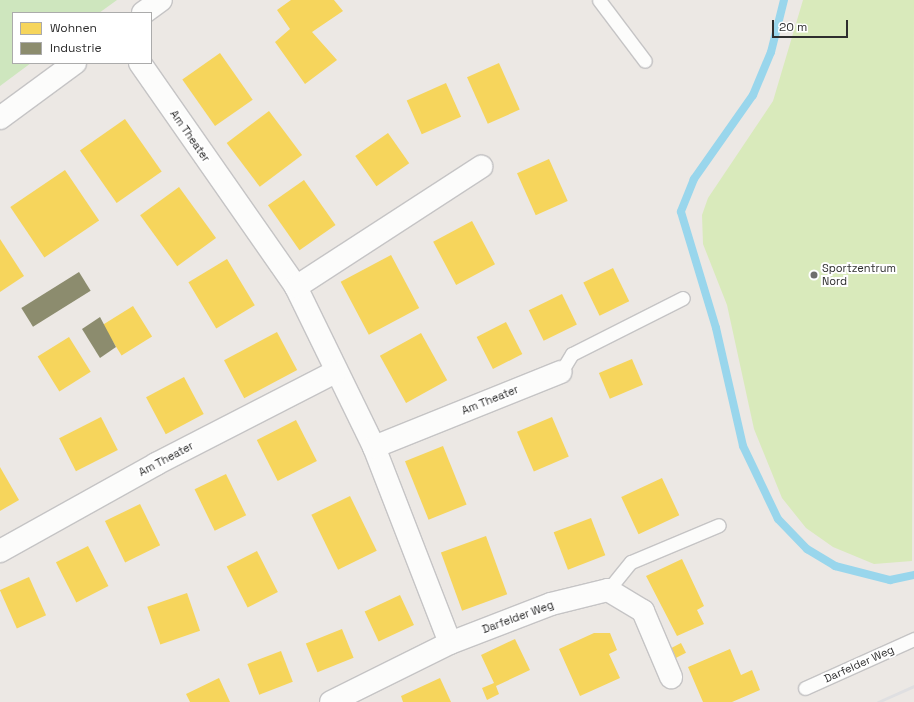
<!DOCTYPE html>
<html>
<head>
<meta charset="utf-8">
<style>
	body { margin:0 }
	#map { position:relative; width:914px; height:702px; overflow:hidden; background:#ece8e4; font-family:"Space Grotesk",sans-serif }
	div>[style] { position:absolute }
	.green>* { inset:0; background:#cee6be }
	.pitch>* { inset:0; background:#d9eabb }
	.homes>* { inset:0; background:#f6d55c; transform-origin:0 0 }
	.industry>* { inset:0; background:#8c8c6e; transform-origin:0 0 }
	.stream>* { height:8px; margin:-4px; padding:0 4px; transform-origin:4px; border-radius:4px; background:#99d6ec }
	.roads { filter:drop-shadow(1px 0 #c5c4c5) drop-shadow(-1px 0 #c5c4c5) drop-shadow(0 1px #c5c4c5) drop-shadow(0 -1px #c5c4c5) }
	.lane>* { height:13px; margin:-6.5px; padding:0 6.5px; transform-origin:6.5px; border-radius:6.5px; background:#fcfcfb }
	.street>* { height:22px; margin:-11px; padding:0 11px; transform-origin:11px; border-radius:11px; background:#fcfcfb }
	.rail>* { height:3px; margin:-1.5px; padding:0 1.5px; transform-origin:1.5px; border-radius:1.5px; background:#dfdfe1 }
	.dots>* { width:11px; height:11px; translate:-50% -50%; box-sizing:border-box; border:2px solid #fff; border-radius:50% }
	span { translate:-50% -50%; white-space:nowrap; text-align:center; line-height:1.15; -webkit-text-stroke:4px #fff; paint-order:stroke }
	.street-label { font-size:11px; color:#2e2e2e }
	.poi-label { font-size:11px; color:#2e2e2e }
	.left { translate:0 -50%; text-align:left }
	.legend { position:absolute; left:12px; top:12px; width:140px; height:52px; box-sizing:border-box; background:#fff; border:1px solid #ababab; margin:0; padding:5px 7px; list-style:none; font-size:12px; color:#2e2e2e }
	.legend li { display:flex; align-items:center; gap:8px; height:20px }
	.legend b { width:20px; border:1px solid #ababab }
	.scale { position:absolute; left:772px; top:20px; width:76px; height:18px; box-sizing:border-box; border:2px solid #2e2e2e; border-top:0; padding-left:5px; font-size:12px; line-height:14px; white-space:nowrap; color:#2e2e2e; -webkit-text-stroke:3px #fff; paint-order:stroke }
</style>
</head>
<body>
<div id="map">
	<div class="green">
		<div style="clip-path:polygon(0 0,117px 0,99px 13px,13px 13px,13px 63px,31px 63px,0 86px)"></div>
	</div>
	<div class="pitch">
		<div style="clip-path:polygon(803px 0,914px 0,912px 561px,874px 564px,833px 547px,806px 528px,782px 498px,754px 429px,727px 305px,703px 244px,702px 215px,708px 198px,773px 101px)"></div>
	</div>
	<div class="homes">
		<div style="clip-path:polygon(291px 0,334px 0,343px 11px,312px 32px,337px 60px,305px 84px,275px 42px,290px 29px,277px 10px)"></div>
		<div style="left:220px;top:53px;width:57px;height:46px;rotate:55deg"></div>
		<div style="left:499px;top:63px;width:51px;height:35px;rotate:66deg"></div>
		<div style="left:446px;top:83px;width:37px;height:43px;rotate:66deg"></div>
		<div style="left:269px;top:111px;width:55px;height:53px;rotate:53deg"></div>
		<div style="left:125px;top:119px;width:64px;height:55px;rotate:55deg"></div>
		<div style="left:388px;top:133px;width:37px;height:40px;rotate:55deg"></div>
		<div style="left:549px;top:159px;width:46px;height:35px;rotate:66deg"></div>
		<div style="left:65px;top:170px;width:61px;height:66px;rotate:56deg"></div>
		<div style="left:304px;top:180px;width:55px;height:44px;rotate:55deg"></div>
		<div style="left:179px;top:187px;width:63px;height:48px;rotate:54deg"></div>
		<div style="left:472px;top:221px;width:49px;height:44px;rotate:62deg"></div>
		<div style="clip-path:polygon(0 239px,24px 276px,0 292px)"></div>
		<div style="left:391px;top:255px;width:60px;height:57px;rotate:62deg"></div>
		<div style="left:227px;top:259px;width:54px;height:45px;rotate:59deg"></div>
		<div style="left:613px;top:268px;width:37px;height:33px;rotate:64deg"></div>
		<div style="left:562px;top:294px;width:34px;height:37px;rotate:64deg"></div>
		<div style="left:133px;top:306px;width:36px;height:36px;rotate:58deg"></div>
		<div style="left:506px;top:322px;width:36px;height:33px;rotate:63deg"></div>
		<div style="left:277px;top:332px;width:43px;height:60px;rotate:62deg"></div>
		<div style="left:421px;top:333px;width:54px;height:47px;rotate:61deg"></div>
		<div style="left:69px;top:337px;width:41px;height:37px;rotate:58deg"></div>
		<div style="left:632px;top:359px;width:28px;height:36px;rotate:67deg"></div>
		<div style="left:184px;top:377px;width:42px;height:43px;rotate:62deg"></div>
		<div style="left:101px;top:417px;width:37px;height:47px;rotate:63deg"></div>
		<div style="left:552px;top:417px;width:43px;height:38px;rotate:67deg"></div>
		<div style="left:296px;top:420px;width:46px;height:44px;rotate:63deg"></div>
		<div style="left:443px;top:446px;width:63px;height:41px;rotate:68deg"></div>
		<div style="clip-path:polygon(0 467px,19px 500px,0 511px)"></div>
		<div style="left:226px;top:474px;width:46px;height:35px;rotate:64deg"></div>
		<div style="left:662px;top:478px;width:41px;height:45px;rotate:65deg"></div>
		<div style="left:350px;top:496px;width:61px;height:43px;rotate:64deg"></div>
		<div style="left:140px;top:504px;width:46px;height:39px;rotate:64deg"></div>
		<div style="left:591px;top:518px;width:40px;height:40px;rotate:69deg"></div>
		<div style="left:486px;top:536px;width:62px;height:48px;rotate:70deg"></div>
		<div style="left:88px;top:546px;width:45px;height:36px;rotate:63deg"></div>
		<div style="left:257px;top:551px;width:46px;height:34px;rotate:63deg"></div>
		<div style="clip-path:polygon(682px 559px,704px 606px,697px 610px,704px 624px,677px 636px,646px 576px)"></div>
		<div style="left:29px;top:577px;width:42px;height:32px;rotate:66deg"></div>
		<div style="left:187px;top:593px;width:40px;height:42px;rotate:71deg"></div>
		<div style="left:400px;top:595px;width:33px;height:39px;rotate:65deg"></div>
		<div style="left:342px;top:629px;width:31px;height:39px;rotate:68deg"></div>
		<div style="clip-path:polygon(594px 633px,610px 633px,617px 650px,609px 654px,620px 678px,580px 696px,559px 649px)"></div>
		<div style="clip-path:polygon(515px 639px,530px 670px,496px 686px,499px 694px,487px 700px,482px 688px,494px 683px,481px 655px)"></div>
		<div style="left:681px;top:643px;width:11px;height:13px;rotate:63deg"></div>
		<div style="clip-path:polygon(730px 649px,741px 675px,752px 670px,760px 690px,732px 702px,703px 702px,688px 667px)"></div>
		<div style="left:281px;top:651px;width:33px;height:36px;rotate:69deg"></div>
		<div style="clip-path:polygon(219px 678px,230px 702px,190px 702px,186px 694px)"></div>
		<div style="clip-path:polygon(440px 678px,451px 702px,403px 702px,401px 696px)"></div>
	</div>
	<div class="industry">
		<div style="left:79px;top:272px;width:22px;height:68px;rotate:58deg"></div>
		<div style="clip-path:polygon(100px 317px,116px 347px,100px 358px,82px 329px)"></div>
	</div>
	<div class="stream">
		<div style="left:784px;top:0;width:54px;rotate:104deg"></div>
		<div style="left:771px;top:52px;width:47px;rotate:112.7deg"></div>
		<div style="left:753px;top:95px;width:103px;rotate:125.1deg"></div>
		<div style="left:694px;top:179px;width:35px;rotate:112deg"></div>
		<div style="left:681px;top:212px;width:121px;rotate:73.2deg"></div>
		<div style="left:716px;top:328px;width:121px;rotate:77.1deg"></div>
		<div style="left:743px;top:446px;width:81px;rotate:64.4deg"></div>
		<div style="left:778px;top:519px;width:42px;rotate:46deg"></div>
		<div style="left:807px;top:549px;width:33px;rotate:31deg"></div>
		<div style="left:835px;top:566px;width:57px;rotate:14.3deg"></div>
		<div style="left:890px;top:580px;width:25px;rotate:-12deg"></div>
	</div>
	<div class="roads">
		<div class="lane">
			<div style="left:599px;top:0;width:76px;rotate:53deg"></div>
			<div style="left:561px;top:372px;width:21px;rotate:-59deg"></div>
			<div style="left:572px;top:354px;width:124px;rotate:-26.8deg"></div>
			<div style="left:608px;top:590px;width:36px;rotate:-51deg"></div>
			<div style="left:631px;top:562px;width:95px;rotate:-22.8deg"></div>
			<div style="left:805px;top:688px;width:120px;rotate:-24.2deg"></div>
		</div>
		<div class="street">
			<div style="left:143px;top:13px;width:22px;rotate:-36deg"></div>
			<div style="left:140px;top:63px;width:273px;rotate:55.1deg"></div>
			<div style="left:296px;top:287px;width:178px;rotate:64deg"></div>
			<div style="left:374px;top:447px;width:210px;rotate:68.8deg"></div>
			<div style="left:0;top:118px;width:93px;rotate:-36.3deg"></div>
			<div style="left:296px;top:287px;width:221px;rotate:-33deg"></div>
			<div style="left:374px;top:447px;width:201px;rotate:-21.9deg"></div>
			<div style="left:0;top:551px;width:179px;rotate:-29.1deg"></div>
			<div style="left:156px;top:464px;width:201px;rotate:-27.2deg"></div>
			<div style="left:331px;top:702px;width:133px;rotate:-26.4deg"></div>
			<div style="left:450px;top:643px;width:108px;rotate:-21.1deg"></div>
			<div style="left:551px;top:604px;width:59px;rotate:-13.8deg"></div>
			<div style="left:608px;top:590px;width:41px;rotate:31deg"></div>
			<div style="left:643px;top:611px;width:72px;rotate:67deg"></div>
		</div>
	</div>
	<div class="rail">
		<div style="left:878px;top:702px;width:39px;rotate:-24deg"></div>
	</div>
	<div class="dots">
		<div style="left:814px;top:275px;background:#706f6e"></div>
	</div>
	<div class="street-label">
		<span style="left:190px;top:136px;rotate:55deg">Am Theater</span>
		<span style="left:490px;top:400px;rotate:-22deg">Am Theater</span>
		<span style="left:166px;top:459px;rotate:-28deg">Am Theater</span>
		<span style="left:518px;top:617px;rotate:-20deg">Darfelder Weg</span>
		<span style="left:859px;top:664px;rotate:-24deg">Darfelder Weg</span>
	</div>
	<div class="poi-label">
		<span class="left" style="left:822px;top:275px">Sportzentrum<br>Nord</span>
	</div>
	<ul class="legend">
	<li><b style="height:11px;background:#f6d55c"></b>Wohnen</li>
	<li><b style="height:11px;background:#8c8c6e"></b>Industrie</li>
	</ul>
	<div class="scale">20 m</div>
</div>
</body>
</html>
